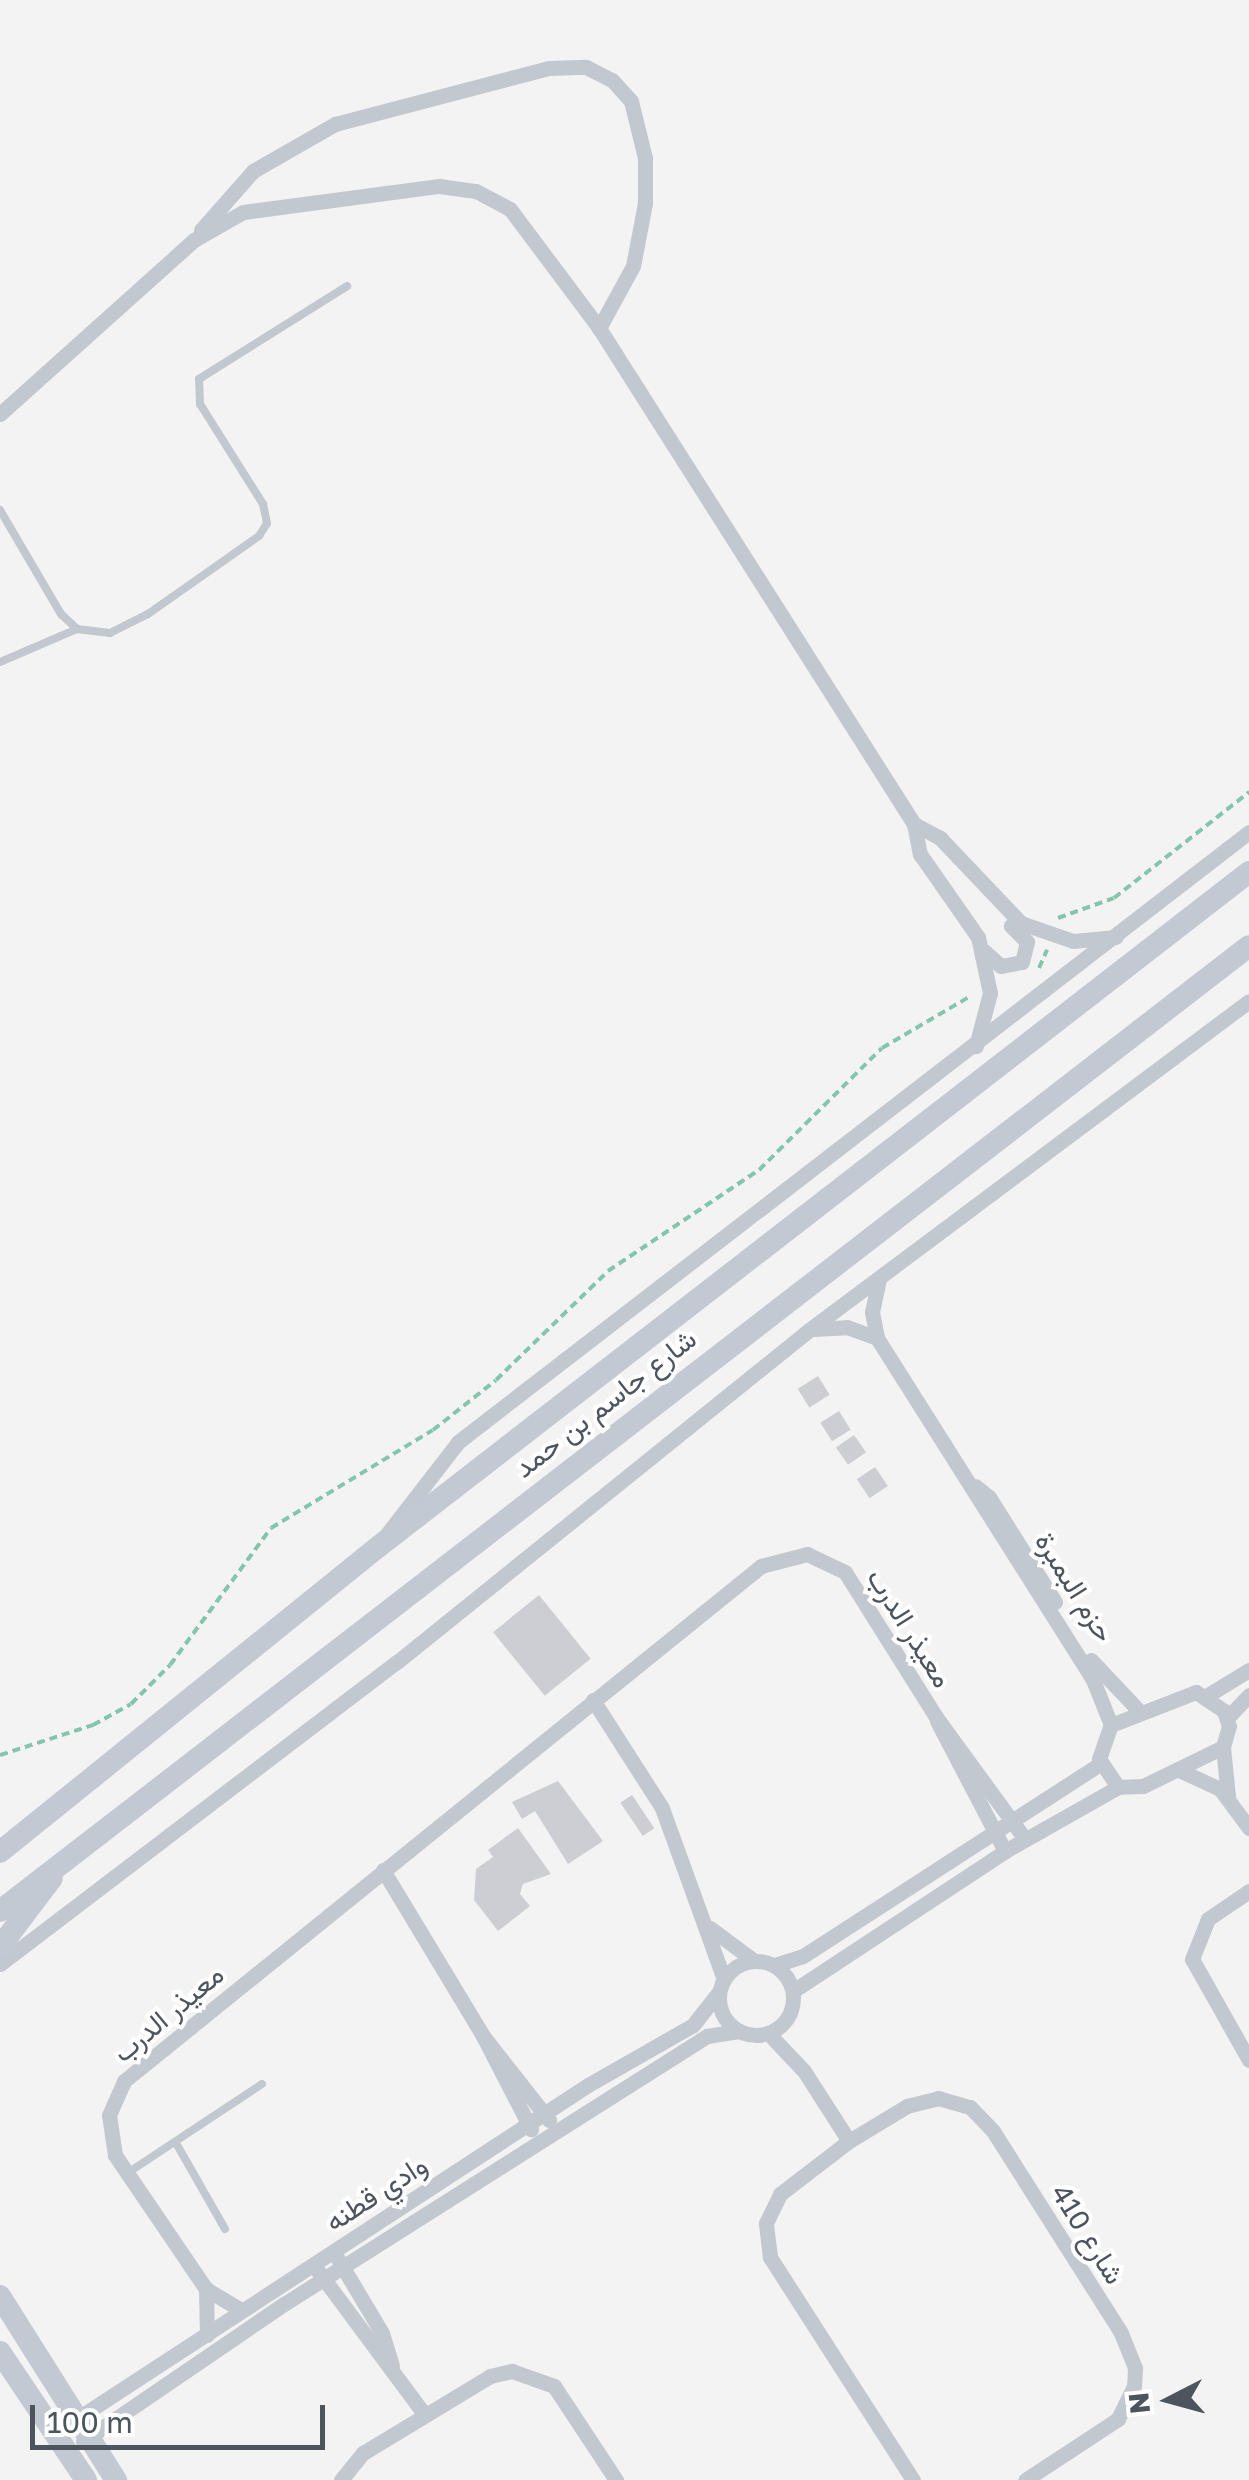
<!DOCTYPE html>
<html>
<head>
<meta charset="utf-8">
<style>
	body { margin:0 }
	#map { position:relative; width:1249px; height:2480px; overflow:hidden; background:#f4f3f3; font-family:"Golos Text",Vazirmatn,sans-serif }
	div>[style] { position:absolute }
	.building>* { inset:0; background:#cdced4; transform-origin:0 0 }
	.path>* { height:4px; margin-top:-2px; transform-origin:0; background:repeating-linear-gradient(90deg,#83c6ac 0 8px,transparent 0 13px) }
	.lane>* { height:8px; margin:-4px; padding:0 4px; transform-origin:4px; border-radius:4px; background:#c2c8cf }
	.street>* { height:15px; margin:-7.5px; padding:0 7.5px; transform-origin:7.5px; border-radius:7.5px; background:#c2c8cf }
	.street>.ring { margin:-7.5px; padding:0; box-sizing:content-box; background:none; border:15px solid #c2c8cf; border-radius:50% }
	.secondary>* { height:22px; margin:-11px; padding:0 11px; transform-origin:11px; border-radius:11px; background:#c3c9d3 }
	span { translate:-50% -50%; white-space:nowrap; text-align:center; line-height:1.15; -webkit-text-stroke:8px #fff; paint-order:stroke }
	.street-label { font-size:28px; color:#4c545e }
	.north { position:absolute; left:1119px; top:2350px; width:100px; height:100px; -webkit-text-stroke:8px #fff; paint-order:stroke; rotate:264deg; font-size:28px; font-weight:700; line-height:40px; text-align:center; color:#4c545e }
	.north::after { content:''; display:block; margin:auto; width:35px; height:45px; background:#4c545e; clip-path:polygon(50% 0,100% 100%,50% 72%,0 100%) }
	.scale { position:absolute; left:30px; top:2405px; width:295px; height:45px; box-sizing:border-box; border:5px solid #4c545e; border-top:0; padding-left:12px; font-size:30px; line-height:35px; white-space:nowrap; color:#4c545e; -webkit-text-stroke:8px #fff; paint-order:stroke }
</style>
</head>
<body>
<div id="map">
	<div class="building">
		<div style="left:818px;top:1376px;width:22px;height:24px;rotate:58deg"></div>
		<div style="left:839px;top:1411px;width:22px;height:22px;rotate:58deg"></div>
		<div style="left:854px;top:1435px;width:21px;height:22px;rotate:55deg"></div>
		<div style="left:875px;top:1467px;width:23px;height:22px;rotate:56deg"></div>
		<div style="left:539px;top:1595px;width:82px;height:59px;rotate:51deg"></div>
		<div style="clip-path:polygon(558px 1781px,603px 1841px,568px 1864px,535px 1811px,522px 1819px,512px 1802px)"></div>
		<div style="left:632px;top:1795px;width:40px;height:14px;rotate:56deg"></div>
		<div style="clip-path:polygon(518px 1828px,551px 1874px,523px 1884px,520px 1894px,530px 1906px,498px 1931px,474px 1900px,476px 1869px,493px 1857px,488px 1850px)"></div>
	</div>
	<div class="path">
		<div style="left:1058px;top:918px;width:59px;rotate:-19.7deg"></div>
		<div style="left:1114px;top:898px;width:172px;rotate:-38.1deg"></div>
		<div style="left:1039px;top:968px;width:20px;rotate:-66deg"></div>
		<div style="left:0;top:1755px;width:98px;rotate:-17.9deg"></div>
		<div style="left:93px;top:1725px;width:43px;rotate:-28.9deg"></div>
		<div style="left:131px;top:1704px;width:55px;rotate:-45deg"></div>
		<div style="left:170px;top:1665px;width:170px;rotate:-53.6deg"></div>
		<div style="left:271px;top:1528px;width:189px;rotate:-31.2deg"></div>
		<div style="left:433px;top:1430px;width:80px;rotate:-38.4deg"></div>
		<div style="left:496px;top:1380px;width:156px;rotate:-44.2deg"></div>
		<div style="left:608px;top:1271px;width:182px;rotate:-33.8deg"></div>
		<div style="left:759px;top:1170px;width:173px;rotate:-44.8deg"></div>
		<div style="left:882px;top:1048px;width:101px;rotate:-30.4deg"></div>
	</div>
	<div class="lane">
		<div style="left:0;top:510px;width:121px;rotate:59.6deg"></div>
		<div style="left:61px;top:614px;width:22px;rotate:43deg"></div>
		<div style="left:77px;top:629px;width:33px;rotate:7deg"></div>
		<div style="left:110px;top:633px;width:42px;rotate:-26.6deg"></div>
		<div style="left:148px;top:614px;width:136px;rotate:-35.1deg"></div>
		<div style="left:259px;top:536px;width:15px;rotate:-58deg"></div>
		<div style="left:267px;top:523px;width:19px;rotate:-102deg"></div>
		<div style="left:263px;top:504px;width:118px;rotate:-122.2deg"></div>
		<div style="left:200px;top:404px;width:25px;rotate:-92deg"></div>
		<div style="left:199px;top:379px;width:175px;rotate:-32.1deg"></div>
		<div style="left:0;top:662px;width:84px;rotate:-23.2deg"></div>
		<div style="left:176px;top:2143px;width:99px;rotate:60.3deg"></div>
		<div style="left:126px;top:2174px;width:163px;rotate:-33.5deg"></div>
	</div>
	<div class="street">
		<div style="left:201px;top:230px;width:79px;rotate:-48.6deg"></div>
		<div style="left:253px;top:171px;width:95px;rotate:-29.8deg"></div>
		<div style="left:335px;top:124px;width:220px;rotate:-14.7deg"></div>
		<div style="left:548px;top:68px;width:38px;rotate:-2deg"></div>
		<div style="left:586px;top:67px;width:29px;rotate:27deg"></div>
		<div style="left:612px;top:80px;width:28px;rotate:48deg"></div>
		<div style="left:631px;top:101px;width:59px;rotate:76.2deg"></div>
		<div style="left:645px;top:158px;width:45px;rotate:90deg"></div>
		<div style="left:645px;top:203px;width:64px;rotate:100.8deg"></div>
		<div style="left:633px;top:266px;width:71px;rotate:118.7deg"></div>
		<div style="left:0;top:414px;width:261px;rotate:-41.9deg"></div>
		<div style="left:194px;top:240px;width:56px;rotate:-29.7deg"></div>
		<div style="left:243px;top:212px;width:198px;rotate:-7.6deg"></div>
		<div style="left:439px;top:186px;width:37px;rotate:8deg"></div>
		<div style="left:476px;top:191px;width:38px;rotate:28deg"></div>
		<div style="left:510px;top:209px;width:149px;rotate:53.2deg"></div>
		<div style="left:599px;top:328px;width:588px;rotate:57.58deg"></div>
		<div style="left:914px;top:824px;width:31px;rotate:79deg"></div>
		<div style="left:920px;top:854px;width:101px;rotate:55.1deg"></div>
		<div style="left:978px;top:937px;width:57px;rotate:77.9deg"></div>
		<div style="left:990px;top:993px;width:55px;rotate:104.8deg"></div>
		<div style="left:914px;top:824px;width:30px;rotate:28deg"></div>
		<div style="left:940px;top:838px;width:117px;rotate:46.4deg"></div>
		<div style="left:1021px;top:923px;width:55px;rotate:19.1deg"></div>
		<div style="left:1073px;top:941px;width:43px;rotate:-5.3deg"></div>
		<div style="left:983px;top:950px;width:24px;rotate:42deg"></div>
		<div style="left:1001px;top:966px;width:21px;rotate:-11deg"></div>
		<div style="left:1022px;top:962px;width:21px;rotate:-76deg"></div>
		<div style="left:1027px;top:942px;width:23px;rotate:-135deg"></div>
		<div style="left:879px;top:1279px;width:34px;rotate:102deg"></div>
		<div style="left:872px;top:1312px;width:26px;rotate:79deg"></div>
		<div style="left:877px;top:1338px;width:404px;rotate:57.7deg"></div>
		<div style="left:1093px;top:1680px;width:48px;rotate:68.2deg"></div>
		<div style="left:813px;top:1329px;width:34px;rotate:-3deg"></div>
		<div style="left:847px;top:1327px;width:32px;rotate:20deg"></div>
		<div style="left:975px;top:1486px;width:18px;rotate:38deg"></div>
		<div style="left:989px;top:1497px;width:124px;rotate:57.8deg"></div>
		<div style="left:387px;top:1534px;width:116px;rotate:-52.3deg"></div>
		<div style="left:458px;top:1442px;width:999px;rotate:-37.64deg"></div>
		<div style="left:1091px;top:1660px;width:70px;rotate:46.7deg"></div>
		<div style="left:1196px;top:1692px;width:34px;rotate:34deg"></div>
		<div style="left:1224px;top:1711px;width:16px;rotate:72deg"></div>
		<div style="left:1229px;top:1726px;width:22px;rotate:106deg"></div>
		<div style="left:1223px;top:1747px;width:89px;rotate:154deg"></div>
		<div style="left:1143px;top:1786px;width:25px;rotate:178deg"></div>
		<div style="left:1118px;top:1787px;width:34px;rotate:-124deg"></div>
		<div style="left:1099px;top:1759px;width:36px;rotate:-71deg"></div>
		<div style="left:1111px;top:1725px;width:91px;rotate:-21.2deg"></div>
		<div style="left:1208px;top:1695px;width:48px;rotate:-31.4deg"></div>
		<div style="left:593px;top:1700px;width:128px;rotate:57.4deg"></div>
		<div style="left:662px;top:1808px;width:182px;rotate:70.1deg"></div>
		<div style="left:1227px;top:1718px;width:32px;rotate:-46deg"></div>
		<div style="left:937px;top:1721px;width:147px;rotate:62.4deg"></div>
		<div style="left:1223px;top:1747px;width:49px;rotate:84.2deg"></div>
		<div style="left:1181px;top:1771px;width:43px;rotate:24.8deg"></div>
		<div style="left:1220px;top:1789px;width:49px;rotate:53.4deg"></div>
		<div style="left:383px;top:1870px;width:194px;rotate:58.9deg"></div>
		<div style="left:483px;top:2036px;width:107px;rotate:51.8deg"></div>
		<div style="left:1249px;top:1891px;width:50px;rotate:145.7deg"></div>
		<div style="left:1208px;top:1919px;width:43px;rotate:111.8deg"></div>
		<div style="left:1192px;top:1959px;width:116px;rotate:60.6deg"></div>
		<div style="left:710px;top:1928px;width:54px;rotate:36.7deg"></div>
		<div class="ring" style="left:719px;top:1961px;width:59px;height:59px"></div>
		<div style="left:0;top:1964px;width:499px;rotate:-37.3deg"></div>
		<div style="left:397px;top:1662px;width:529px;rotate:-38.86deg"></div>
		<div style="left:809px;top:1330px;width:549px;rotate:-36.79deg"></div>
		<div style="left:775px;top:1965px;width:29px;rotate:-18deg"></div>
		<div style="left:803px;top:1956px;width:354px;rotate:-32.9deg"></div>
		<div style="left:793px;top:1991px;width:254px;rotate:-33.4deg"></div>
		<div style="left:1005px;top:1851px;width:130px;rotate:-29.5deg"></div>
		<div style="left:768px;top:2033px;width:52px;rotate:46.5deg"></div>
		<div style="left:804px;top:2071px;width:83px;rotate:57.3deg"></div>
		<div style="left:483px;top:2036px;width:105px;rotate:62.7deg"></div>
		<div style="left:338px;top:2259px;width:86px;rotate:59.3deg"></div>
		<div style="left:382px;top:2333px;width:34px;rotate:73deg"></div>
		<div style="left:318px;top:2271px;width:179px;rotate:53.4deg"></div>
		<div style="left:206px;top:2289px;width:46px;rotate:88.8deg"></div>
		<div style="left:241px;top:2310px;width:41px;rotate:-149deg"></div>
		<div style="left:206px;top:2289px;width:162px;rotate:-124.2deg"></div>
		<div style="left:115px;top:2155px;width:40px;rotate:-98.5deg"></div>
		<div style="left:109px;top:2115px;width:37px;rotate:-66deg"></div>
		<div style="left:124px;top:2081px;width:819px;rotate:-38.95deg"></div>
		<div style="left:761px;top:1566px;width:48px;rotate:-14.6deg"></div>
		<div style="left:807px;top:1554px;width:42px;rotate:25.3deg"></div>
		<div style="left:845px;top:1572px;width:171px;rotate:57.9deg"></div>
		<div style="left:936px;top:1717px;width:151px;rotate:53.9deg"></div>
		<div style="left:55px;top:2433px;width:637px;rotate:-33.14deg"></div>
		<div style="left:588px;top:2085px;width:121px;rotate:-29.7deg"></div>
		<div style="left:693px;top:2025px;width:42px;rotate:-51.8deg"></div>
		<div style="left:83px;top:2441px;width:243px;rotate:-34.3deg"></div>
		<div style="left:284px;top:2304px;width:501px;rotate:-32.36deg"></div>
		<div style="left:707px;top:2036px;width:32px;rotate:-9deg"></div>
		<div style="left:341px;top:2480px;width:35px;rotate:-51deg"></div>
		<div style="left:363px;top:2453px;width:149px;rotate:-31.2deg"></div>
		<div style="left:490px;top:2376px;width:23px;rotate:-13deg"></div>
		<div style="left:512px;top:2371px;width:45px;rotate:19.7deg"></div>
		<div style="left:554px;top:2386px;width:113px;rotate:56.6deg"></div>
		<div style="left:913px;top:2480px;width:265px;rotate:-122.7deg"></div>
		<div style="left:770px;top:2257px;width:34px;rotate:-97deg"></div>
		<div style="left:766px;top:2223px;width:32px;rotate:-64deg"></div>
		<div style="left:780px;top:2194px;width:87px;rotate:-37.5deg"></div>
		<div style="left:849px;top:2141px;width:68px;rotate:-31.1deg"></div>
		<div style="left:907px;top:2106px;width:32px;rotate:-14deg"></div>
		<div style="left:938px;top:2098px;width:33px;rotate:16deg"></div>
		<div style="left:970px;top:2107px;width:33px;rotate:46deg"></div>
		<div style="left:993px;top:2131px;width:239px;rotate:57.6deg"></div>
		<div style="left:1121px;top:2333px;width:38px;rotate:68deg"></div>
		<div style="left:1135px;top:2368px;width:18px;rotate:93deg"></div>
		<div style="left:1134px;top:2386px;width:37px;rotate:116deg"></div>
		<div style="left:1118px;top:2419px;width:111px;rotate:146.7deg"></div>
	</div>
	<div class="secondary">
		<div style="left:0;top:1852px;width:486px;rotate:-38.9deg"></div>
		<div style="left:378px;top:1547px;width:1102px;rotate:-37.77deg"></div>
		<div style="left:0;top:1911px;width:1578px;rotate:-37.69deg"></div>
		<div style="left:0;top:1947px;width:86px;rotate:-53deg"></div>
		<div style="left:0;top:2296px;width:218px;rotate:57.8deg"></div>
		<div style="left:0;top:2352px;width:154px;rotate:56.1deg"></div>
	</div>
	<div class="street-label">
		<span style="left:605px;top:1403px;rotate:-38deg">شارع جاسم بن حمد</span>
		<span style="left:1075px;top:1587px;rotate:58deg">حزم البمبرة</span>
		<span style="left:910px;top:1628px;rotate:58deg">معيذر الدرب</span>
		<span style="left:168px;top:2013px;rotate:-40deg">معيذر الدرب</span>
		<span style="left:376px;top:2193px;rotate:-33deg">وادي قطنه</span>
		<span style="left:1088px;top:2234px;rotate:58deg">شارع 410</span>
	</div>
	<div class="north">N</div>
	<div class="scale">100 m</div>
</div>
</body>
</html>
